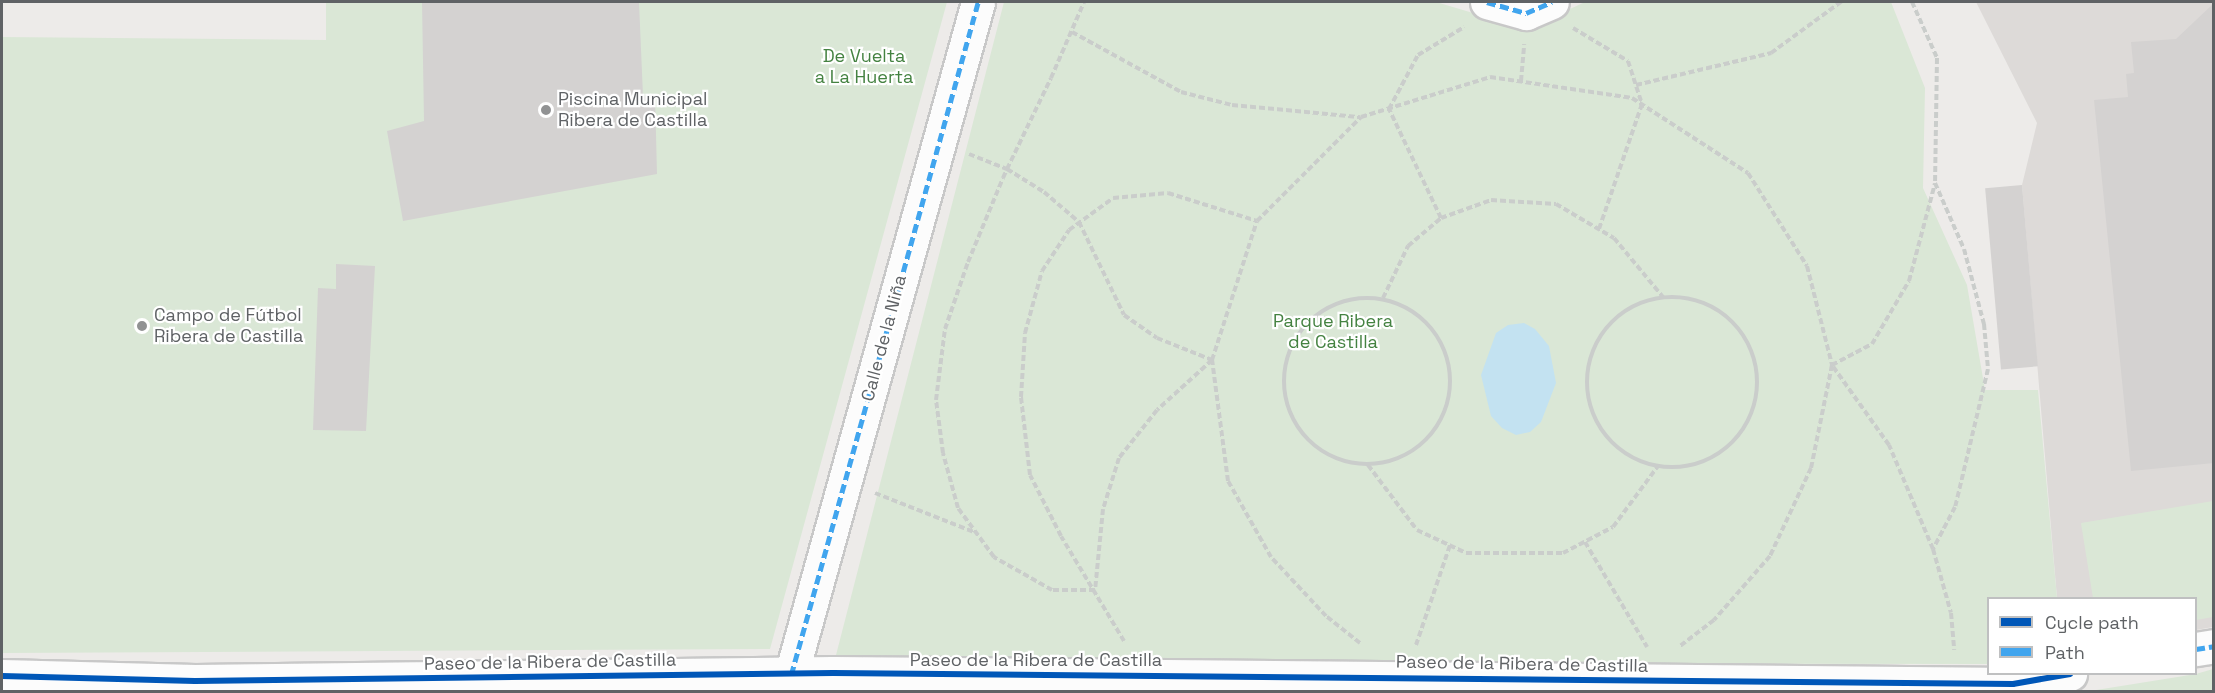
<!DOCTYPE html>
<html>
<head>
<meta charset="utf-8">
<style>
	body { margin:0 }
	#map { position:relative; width:2215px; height:693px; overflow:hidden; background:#edebe9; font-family:"Space Grotesk",sans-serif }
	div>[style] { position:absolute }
	.education>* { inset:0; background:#dddad8 }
	.green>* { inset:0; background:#dae7d6 }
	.water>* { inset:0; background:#c3e2f1 }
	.building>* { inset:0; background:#d4d2d1; transform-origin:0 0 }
	.path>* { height:4px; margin-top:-2px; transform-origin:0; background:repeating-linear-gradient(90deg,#cacdcb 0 6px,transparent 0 9px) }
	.path>.ring { margin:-2px; padding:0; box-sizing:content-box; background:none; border:4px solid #cacdcb; border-radius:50% }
	.roads { filter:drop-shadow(2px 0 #c8c8c8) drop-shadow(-2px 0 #c8c8c8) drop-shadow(0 2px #c8c8c8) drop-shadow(0 -2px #c8c8c8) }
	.street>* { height:33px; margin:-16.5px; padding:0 16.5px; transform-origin:16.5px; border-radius:16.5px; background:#fcfcfc }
	.quiet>* { height:4.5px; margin-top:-2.25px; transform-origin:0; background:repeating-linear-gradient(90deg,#41a5ee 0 9px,transparent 0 13.5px) }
	.cycleway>* { height:6px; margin:-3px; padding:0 3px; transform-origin:3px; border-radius:3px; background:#0057b8 }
	.dots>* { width:16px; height:16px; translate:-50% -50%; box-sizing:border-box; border:3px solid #fff; border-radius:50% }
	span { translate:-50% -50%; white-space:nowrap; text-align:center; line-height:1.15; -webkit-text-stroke:4.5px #fff; paint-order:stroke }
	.park-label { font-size:18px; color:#448241 }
	.poi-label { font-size:18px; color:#5f6265 }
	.left { translate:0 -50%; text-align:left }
	.street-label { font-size:18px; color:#5f6265 }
	.frame { position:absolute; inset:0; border:3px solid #5f6265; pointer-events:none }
	.legend { position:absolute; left:1987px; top:597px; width:210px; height:78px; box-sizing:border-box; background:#fff; border:2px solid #bfc0c1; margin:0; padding:8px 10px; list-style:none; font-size:18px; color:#5f6265 }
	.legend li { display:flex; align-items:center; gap:12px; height:30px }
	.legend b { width:30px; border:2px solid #bfc0c1 }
</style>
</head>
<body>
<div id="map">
	<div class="education">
		<div style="clip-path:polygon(1976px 2px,2213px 2px,2213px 627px,2196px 630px,2196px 598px,2057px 598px,2022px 185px,2037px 123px)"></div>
	</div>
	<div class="green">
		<div style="clip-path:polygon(326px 2px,947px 2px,770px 649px,2px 653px,2px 37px,326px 40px)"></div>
		<div style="clip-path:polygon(1004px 2px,1436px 2px,1527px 29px,1585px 2px,1891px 2px,1925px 88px,1923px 188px,1967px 285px,1985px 390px,2038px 390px,2057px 598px,1988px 598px,1988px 664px,838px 662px,835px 659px)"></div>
		<div style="clip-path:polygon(2213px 501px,2213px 617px,2196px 620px,2196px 598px,2093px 598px,2081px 523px)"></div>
		<div style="clip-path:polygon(2213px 669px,2213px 691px,2090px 691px,2196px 674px)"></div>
	</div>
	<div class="water">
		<div style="clip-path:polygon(1524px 323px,1535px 329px,1549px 346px,1556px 383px,1541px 422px,1530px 432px,1516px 435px,1502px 428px,1491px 416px,1481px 375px,1496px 333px,1508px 325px)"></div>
	</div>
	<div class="building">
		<div style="clip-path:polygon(422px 2px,639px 2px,643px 96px,655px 95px,657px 174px,403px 221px,387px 131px,424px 121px)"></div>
		<div style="clip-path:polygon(2214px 3px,2214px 463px,2131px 471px,2094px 100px,2128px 97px,2126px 74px,2134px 73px,2131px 42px,2176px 39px)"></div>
		<div style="left:2022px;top:185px;width:182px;height:37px;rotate:85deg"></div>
		<div style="clip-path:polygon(336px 264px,375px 266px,366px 431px,313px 430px,318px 288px,336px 289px)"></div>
	</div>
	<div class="path">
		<div style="left:1912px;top:2px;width:61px;rotate:65.9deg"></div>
		<div style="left:1937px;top:58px;width:125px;rotate:90.9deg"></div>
		<div style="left:1935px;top:183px;width:72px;rotate:66.3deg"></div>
		<div style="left:1964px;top:249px;width:78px;rotate:75.1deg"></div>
		<div style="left:1984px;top:324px;width:45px;rotate:84.9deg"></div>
		<div style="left:1988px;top:369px;width:142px;rotate:103.4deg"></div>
		<div style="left:1955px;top:507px;width:47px;rotate:117.6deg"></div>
		<div style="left:1933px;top:549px;width:66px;rotate:74.3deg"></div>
		<div style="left:1951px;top:613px;width:37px;rotate:85deg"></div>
		<div style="left:1573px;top:28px;width:64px;rotate:31deg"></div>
		<div style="left:1628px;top:61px;width:45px;rotate:72deg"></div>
		<div style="left:1642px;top:104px;width:132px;rotate:109deg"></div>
		<div style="left:1072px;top:32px;width:124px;rotate:28.8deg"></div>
		<div style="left:1181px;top:92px;width:53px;rotate:14.3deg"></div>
		<div style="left:1232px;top:105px;width:129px;rotate:5.4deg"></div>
		<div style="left:1521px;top:81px;width:37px;rotate:-85deg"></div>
		<div style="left:1636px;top:85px;width:139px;rotate:-13.3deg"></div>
		<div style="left:1771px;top:53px;width:87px;rotate:-36.1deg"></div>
		<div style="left:969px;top:154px;width:41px;rotate:21.5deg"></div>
		<div style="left:1007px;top:169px;width:44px;rotate:31.9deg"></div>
		<div style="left:1044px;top:192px;width:46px;rotate:40.6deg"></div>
		<div style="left:1079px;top:222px;width:103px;rotate:64.2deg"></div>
		<div style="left:1124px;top:315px;width:40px;rotate:34.9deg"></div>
		<div style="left:1157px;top:338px;width:59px;rotate:21.8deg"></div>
		<div style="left:1212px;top:360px;width:74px;rotate:137.7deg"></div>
		<div style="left:1157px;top:410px;width:61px;rotate:128.4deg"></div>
		<div style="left:1119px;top:458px;width:53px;rotate:107.4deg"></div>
		<div style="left:1103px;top:509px;width:81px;rotate:95.6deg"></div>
		<div style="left:1095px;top:590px;width:43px;rotate:180deg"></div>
		<div style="left:1052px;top:590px;width:67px;rotate:-150.4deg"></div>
		<div style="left:994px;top:557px;width:61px;rotate:-126.3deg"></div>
		<div style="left:958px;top:508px;width:57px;rotate:-105.3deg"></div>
		<div style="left:943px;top:453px;width:53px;rotate:-97.5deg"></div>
		<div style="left:936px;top:400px;width:72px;rotate:-82.8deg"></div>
		<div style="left:945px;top:329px;width:71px;rotate:-71.1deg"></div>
		<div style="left:968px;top:262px;width:91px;rotate:-67.4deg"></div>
		<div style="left:1003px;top:178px;width:10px;rotate:-66deg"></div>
		<div style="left:1007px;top:169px;width:101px;rotate:-64.2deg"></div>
		<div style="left:1051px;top:78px;width:83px;rotate:-66.5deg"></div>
		<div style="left:1441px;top:218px;width:121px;rotate:-115.5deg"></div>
		<div style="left:1389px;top:109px;width:61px;rotate:-61.8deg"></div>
		<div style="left:1418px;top:55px;width:54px;rotate:-31.3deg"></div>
		<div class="ring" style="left:1587px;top:297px;width:166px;height:166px"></div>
		<div class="ring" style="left:1284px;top:298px;width:162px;height:162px"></div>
		<div style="left:1383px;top:298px;width:58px;rotate:-64.3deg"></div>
		<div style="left:1408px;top:246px;width:43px;rotate:-40.3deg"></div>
		<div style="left:1441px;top:218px;width:53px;rotate:-19.8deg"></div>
		<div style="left:1491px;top:200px;width:65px;rotate:3.5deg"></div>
		<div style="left:1556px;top:204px;width:67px;rotate:30.4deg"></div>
		<div style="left:1614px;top:238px;width:77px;rotate:50.3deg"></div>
		<div style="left:1368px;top:465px;width:81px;rotate:53deg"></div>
		<div style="left:1417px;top:530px;width:54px;rotate:25.1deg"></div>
		<div style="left:1466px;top:553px;width:97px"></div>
		<div style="left:1563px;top:553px;width:56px;rotate:-27.5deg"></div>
		<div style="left:1613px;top:527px;width:76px;rotate:-53.6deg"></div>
		<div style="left:875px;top:493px;width:106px;rotate:21.5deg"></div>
		<div style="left:1585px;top:542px;width:122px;rotate:59.4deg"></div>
		<div style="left:1933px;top:549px;width:113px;rotate:-112.9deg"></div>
		<div style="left:1889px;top:445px;width:98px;rotate:-125.5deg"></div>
		<div style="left:1832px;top:365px;width:45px;rotate:-27.7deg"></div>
		<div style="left:1872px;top:344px;width:73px;rotate:-59.6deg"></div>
		<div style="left:1909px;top:281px;width:101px;rotate:-75.1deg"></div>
		<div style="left:1124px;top:641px;width:122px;rotate:-121deg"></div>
		<div style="left:1061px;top:536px;width:68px;rotate:-116.9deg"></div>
		<div style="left:1030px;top:475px;width:79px;rotate:-96.6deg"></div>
		<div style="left:1021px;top:397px;width:64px;rotate:-86.4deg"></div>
		<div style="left:1025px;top:333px;width:64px;rotate:-74.7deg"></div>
		<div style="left:1042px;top:271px;width:49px;rotate:-56.6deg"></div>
		<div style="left:1069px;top:230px;width:54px;rotate:-36deg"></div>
		<div style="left:1113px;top:198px;width:55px;rotate:-5.2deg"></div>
		<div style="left:1168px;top:193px;width:93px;rotate:17.5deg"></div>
		<div style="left:1360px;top:643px;width:43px;rotate:-141.5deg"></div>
		<div style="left:1326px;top:616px;width:81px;rotate:-133deg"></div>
		<div style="left:1271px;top:557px;width:87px;rotate:-119.5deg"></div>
		<div style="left:1228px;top:481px;width:122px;rotate:-97.5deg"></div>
		<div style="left:1212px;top:360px;width:146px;rotate:-72.1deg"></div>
		<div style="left:1257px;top:221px;width:147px;rotate:-45deg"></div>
		<div style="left:1361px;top:117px;width:135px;rotate:-17.2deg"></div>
		<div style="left:1490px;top:77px;width:144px;rotate:8.4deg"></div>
		<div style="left:1632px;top:98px;width:138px;rotate:32.9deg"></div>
		<div style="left:1748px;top:173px;width:110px;rotate:57.6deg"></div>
		<div style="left:1807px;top:266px;width:102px;rotate:75.8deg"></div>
		<div style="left:1832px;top:365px;width:105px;rotate:101.5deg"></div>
		<div style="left:1811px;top:468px;width:97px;rotate:115deg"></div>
		<div style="left:1770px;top:556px;width:85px;rotate:131.2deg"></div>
		<div style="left:1714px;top:620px;width:43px;rotate:142.6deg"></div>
		<div style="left:1416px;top:645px;width:106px;rotate:-71.2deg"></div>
	</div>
	<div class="roads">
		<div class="street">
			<div style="left:1487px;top:2px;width:41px;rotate:15.8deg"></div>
			<div style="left:1526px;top:13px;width:28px;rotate:-23deg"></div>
			<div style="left:2196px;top:649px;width:18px;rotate:-9deg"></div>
			<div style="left:791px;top:675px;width:698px;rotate:-74.47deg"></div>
			<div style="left:2px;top:676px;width:193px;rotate:1.5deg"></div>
			<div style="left:195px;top:681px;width:638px;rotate:-0.72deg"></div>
			<div style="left:833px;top:673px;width:1180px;rotate:0.53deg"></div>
			<div style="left:2013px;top:684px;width:58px;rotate:-10deg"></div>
		</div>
	</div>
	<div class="quiet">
		<div style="left:1487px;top:2px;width:41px;rotate:15.8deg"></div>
		<div style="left:1526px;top:13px;width:28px;rotate:-23deg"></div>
		<div style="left:2196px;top:649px;width:18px;rotate:-9deg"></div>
		<div style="left:791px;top:675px;width:698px;rotate:-74.47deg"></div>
	</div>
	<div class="cycleway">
		<div style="left:2px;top:676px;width:193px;rotate:1.5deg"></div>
		<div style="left:195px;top:681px;width:638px;rotate:-0.72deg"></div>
		<div style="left:833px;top:673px;width:1180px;rotate:0.53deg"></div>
		<div style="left:2013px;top:684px;width:58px;rotate:-10deg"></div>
	</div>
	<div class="dots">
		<div style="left:546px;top:110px;background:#919293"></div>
		<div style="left:142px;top:326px;background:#919293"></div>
	</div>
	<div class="park-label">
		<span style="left:864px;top:67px">De Vuelta<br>a La Huerta</span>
		<span style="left:1333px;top:332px">Parque Ribera<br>de Castilla</span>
	</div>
	<div class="poi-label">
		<span class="left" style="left:558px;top:110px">Piscina Municipal<br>Ribera de Castilla</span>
		<span class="left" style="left:154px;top:326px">Campo de Fútbol<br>Ribera de Castilla</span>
	</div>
	<div class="street-label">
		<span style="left:884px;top:338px;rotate:-75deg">Calle de la Niña</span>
		<span style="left:1036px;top:660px">Paseo de la Ribera de Castilla</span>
		<span style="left:550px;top:662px;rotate:-1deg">Paseo de la Ribera de Castilla</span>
		<span style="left:1522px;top:664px;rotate:1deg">Paseo de la Ribera de Castilla</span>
	</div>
	<div class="frame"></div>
	<ul class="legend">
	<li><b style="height:8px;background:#0057b8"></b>Cycle path</li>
	<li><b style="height:8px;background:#41a5ee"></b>Path</li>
	</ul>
</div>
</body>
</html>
